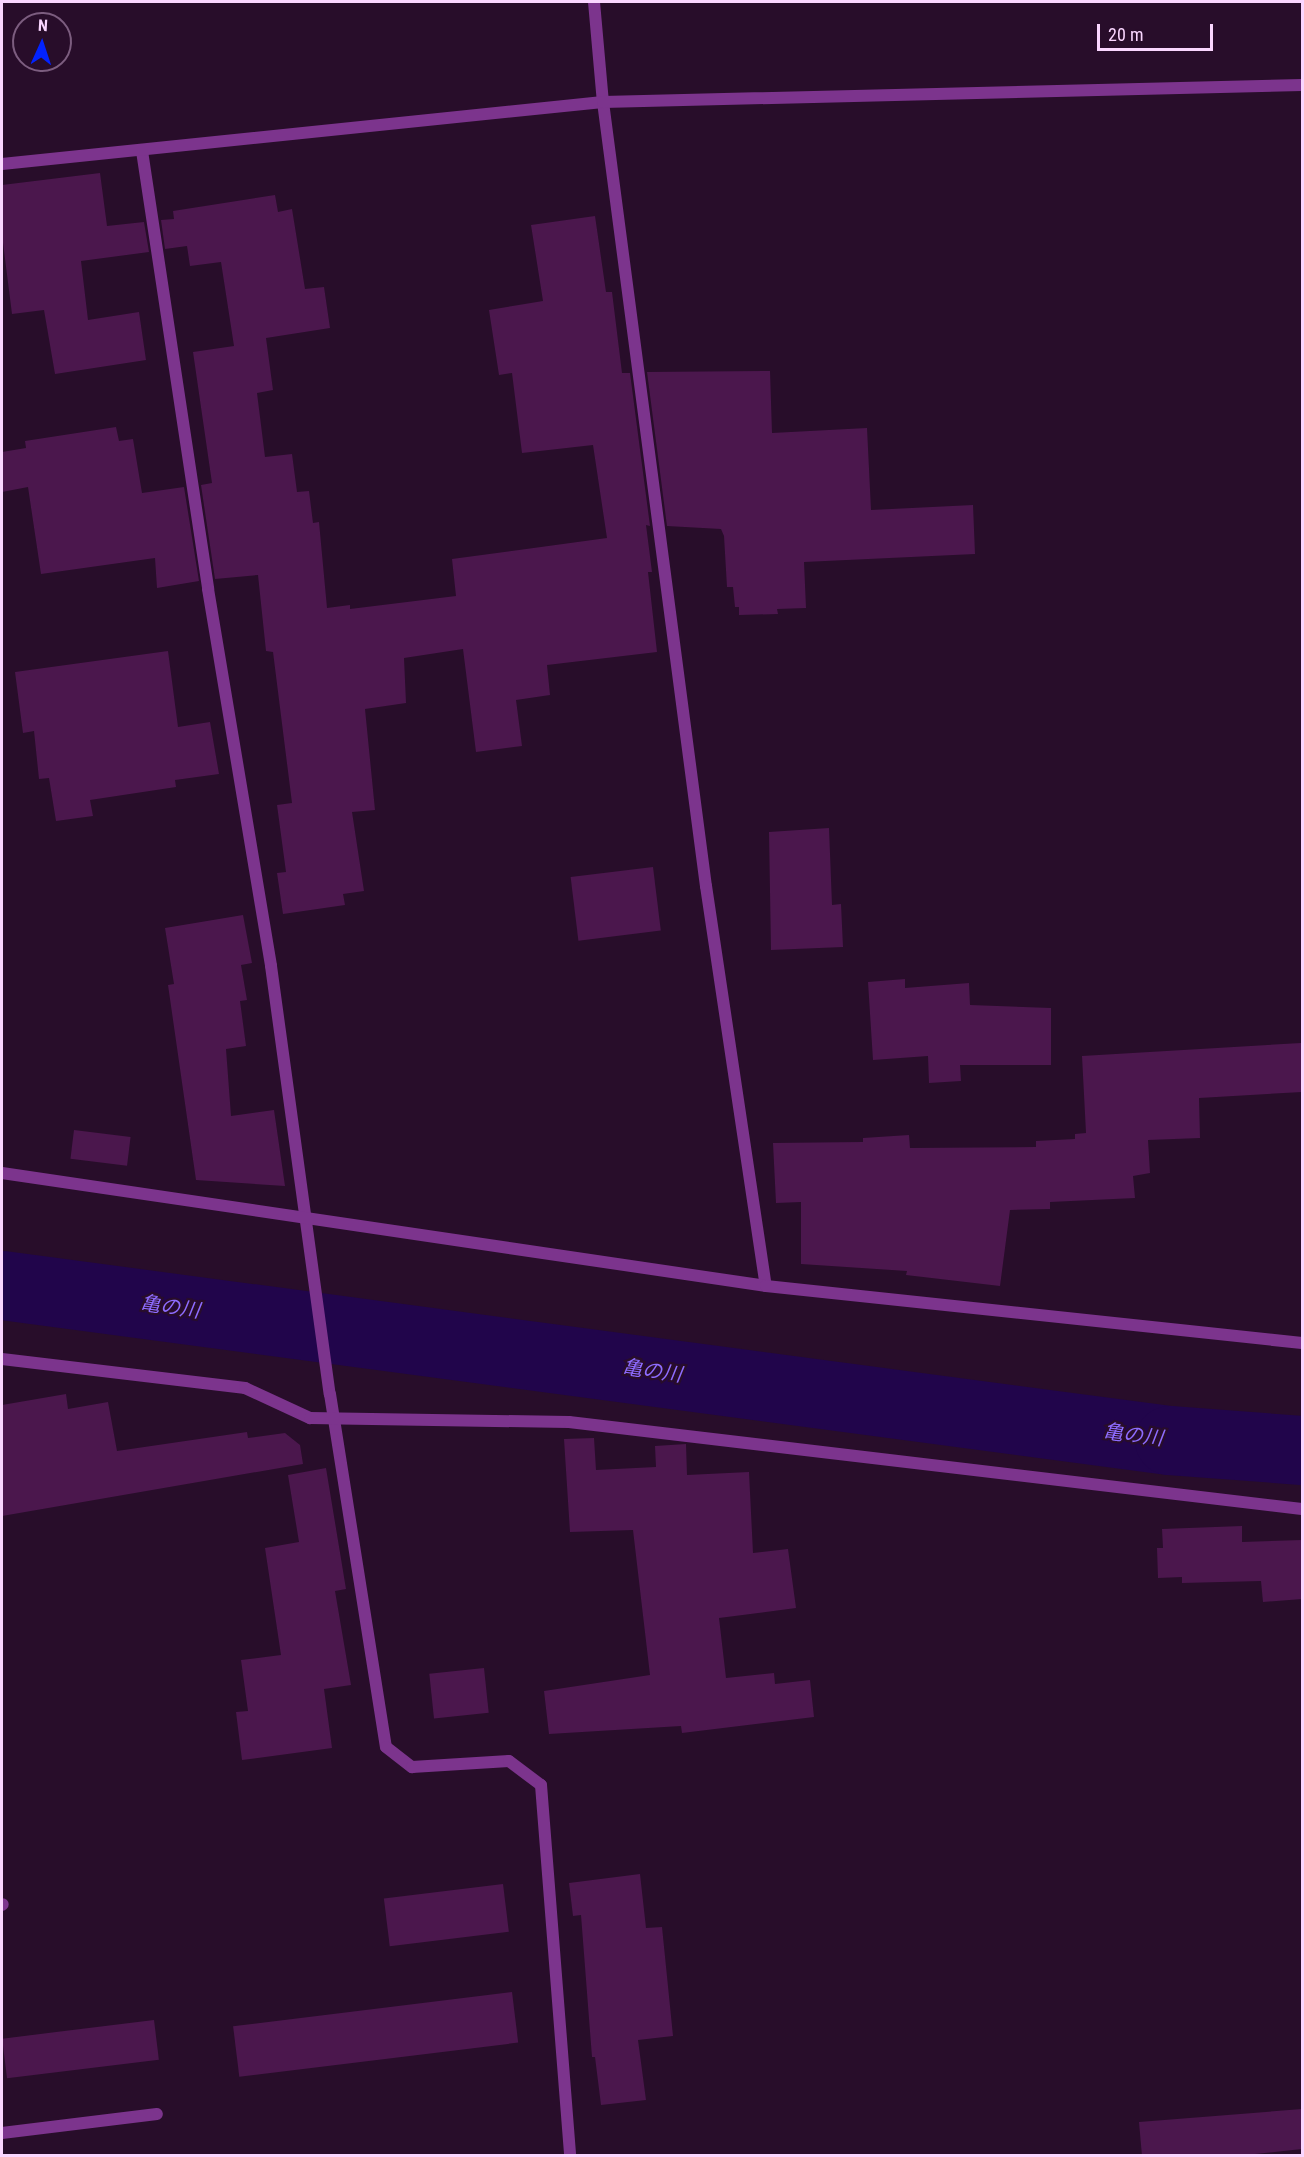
<!DOCTYPE html>
<html>
<head>
<meta charset="utf-8">
<style>
	body { margin:0 }
	#map { position:relative; width:1304px; height:2157px; overflow:hidden; background:#280d2a; font-family:"Roboto Condensed","Noto Sans JP",sans-serif }
	div>[style] { position:absolute }
	.river>* { height:69px; margin:-34.5px; padding:0 34.5px; transform-origin:34.5px; border-radius:34.5px; background:#21054b }
	.building>* { inset:0; background:#4b174d; transform-origin:0 0 }
	.minor>* { height:12px; margin:-6px; padding:0 6px; transform-origin:6px; border-radius:6px; background:#7c348d }
	span { translate:-50% -50%; white-space:nowrap; text-align:center; line-height:1.15; -webkit-text-stroke:4.5px #280d2a; paint-order:stroke }
	.water-label { font-size:20px; color:#8e6cff; font-style:italic }
	.frame { position:absolute; inset:0; border:3px solid #fad6ff; pointer-events:none }
	.north { position:absolute; left:12px; top:12px; width:60px; height:60px; box-sizing:border-box; background:#280d2a; border:2px solid #7c5d7f; border-radius:50%; rotate:3deg; font-size:16px; font-weight:700; line-height:24px; text-align:center; color:#fad6ff }
	.north::after { content:''; display:block; margin:auto; width:21px; height:27px; background:#0223ff; clip-path:polygon(50% 0,100% 100%,50% 72%,0 100%) }
	.scale { position:absolute; left:1097px; top:24px; width:116px; height:27px; box-sizing:border-box; border:3px solid #fad6ff; border-top:0; padding-left:8px; font-size:18px; line-height:21px; white-space:nowrap; color:#fad6ff; -webkit-text-stroke:4px #280d2a; paint-order:stroke }
</style>
</head>
<body>
<div id="map">
	<div class="river">
		<div style="left:2px;top:1285px;width:1177px;rotate:7.57deg"></div>
		<div style="left:1169px;top:1440px;width:133px;rotate:4.3deg"></div>
	</div>
	<div class="building">
		<div style="clip-path:polygon(100px 173px,107px 226px,144px 222px,149px 252px,81px 261px,88px 320px,139px 312px,146px 360px,55px 374px,44px 310px,12px 314px,2px 235px,2px 185px)"></div>
		<div style="clip-path:polygon(275px 195px,278px 212px,292px 209px,305px 289px,324px 287px,330px 328px,266px 338px,273px 390px,257px 393px,265px 457px,292px 454px,297px 492px,309px 491px,313px 523px,319px 522px,327px 608px,350px 605px,350px 609px,456px 596px,452px 559px,607px 538px,593px 445px,522px 453px,512px 373px,499px 375px,489px 310px,543px 301px,531px 225px,595px 216px,606px 292px,612px 292px,622px 373px,630px 373px,650px 526px,646px 525px,652px 572px,648px 572px,657px 652px,547px 665px,550px 695px,516px 700px,522px 746px,476px 752px,463px 649px,404px 658px,406px 703px,365px 709px,375px 810px,352px 812px,364px 891px,343px 894px,345px 905px,283px 914px,277px 873px,286px 872px,277px 805px,292px 803px,273px 652px,266px 651px,258px 575px,215px 579px,201px 485px,212px 483px,193px 352px,234px 346px,221px 262px,190px 266px,187px 246px,165px 249px,161px 220px,174px 219px,173px 211px)"></div>
		<div style="clip-path:polygon(770px 371px,772px 433px,867px 428px,871px 510px,973px 505px,975px 554px,804px 562px,806px 608px,777px 609px,778px 614px,739px 615px,739px 607px,735px 607px,733px 587px,727px 587px,724px 536px,721px 529px,667px 526px,647px 372px)"></div>
		<div style="clip-path:polygon(116px 427px,119px 441px,133px 439px,142px 493px,184px 487px,199px 581px,157px 588px,155px 558px,41px 574px,28px 487px,2px 492px,2px 452px,26px 448px,25px 441px)"></div>
		<div style="clip-path:polygon(168px 651px,178px 727px,210px 722px,219px 774px,175px 780px,176px 787px,90px 800px,93px 816px,56px 821px,49px 778px,39px 779px,34px 731px,23px 733px,15px 672px)"></div>
		<div style="clip-path:polygon(829px 828px,832px 905px,841px 904px,843px 947px,771px 950px,769px 832px)"></div>
		<div style="left:653px;top:867px;width:64px;height:83px;rotate:83deg"></div>
		<div style="clip-path:polygon(243px 915px,252px 963px,241px 965px,247px 1000px,240px 1001px,246px 1046px,226px 1049px,231px 1116px,274px 1110px,285px 1186px,196px 1180px,168px 985px,174px 984px,165px 928px)"></div>
		<div style="clip-path:polygon(905px 979px,905px 988px,969px 983px,970px 1005px,1051px 1008px,1051px 1065px,960px 1065px,961px 1081px,929px 1083px,928px 1056px,873px 1060px,868px 982px)"></div>
		<div style="clip-path:polygon(1301px 1043px,1302px 1092px,1199px 1098px,1200px 1138px,1148px 1140px,1150px 1173px,1133px 1176px,1135px 1198px,1050px 1202px,1050px 1209px,1010px 1210px,1000px 1286px,906px 1275px,907px 1271px,801px 1264px,801px 1202px,776px 1203px,773px 1143px,863px 1142px,863px 1138px,909px 1135px,910px 1148px,1036px 1147px,1036px 1141px,1075px 1139px,1075px 1134px,1086px 1133px,1082px 1056px)"></div>
		<div style="left:74px;top:1130px;width:57px;height:29px;rotate:7deg"></div>
		<div style="clip-path:polygon(66px 1394px,68px 1409px,108px 1402px,117px 1451px,247px 1432px,248px 1438px,285px 1433px,300px 1445px,303px 1464px,2px 1516px,2px 1405px)"></div>
		<div style="clip-path:polygon(594px 1438px,596px 1470px,656px 1467px,655px 1446px,686px 1444px,687px 1475px,749px 1472px,753px 1553px,788px 1549px,796px 1608px,719px 1618px,726px 1678px,774px 1673px,775px 1684px,810px 1680px,814px 1717px,682px 1733px,681px 1726px,549px 1734px,544px 1691px,650px 1675px,633px 1530px,570px 1532px,564px 1439px)"></div>
		<div style="clip-path:polygon(326px 1468px,346px 1589px,335px 1591px,351px 1685px,324px 1689px,332px 1748px,242px 1760px,236px 1712px,248px 1711px,241px 1660px,281px 1655px,265px 1548px,299px 1542px,288px 1475px)"></div>
		<div style="clip-path:polygon(1242px 1526px,1242px 1542px,1302px 1540px,1302px 1599px,1263px 1602px,1261px 1581px,1182px 1583px,1182px 1577px,1158px 1578px,1157px 1548px,1163px 1548px,1162px 1529px)"></div>
		<div style="left:484px;top:1668px;width:45px;height:55px;rotate:84deg"></div>
		<div style="clip-path:polygon(640px 1874px,646px 1928px,662px 1927px,673px 2036px,638px 2040px,646px 2100px,601px 2105px,595px 2057px,592px 2057px,581px 1915px,573px 1916px,569px 1883px)"></div>
		<div style="left:503px;top:1884px;width:48px;height:120px;rotate:83deg"></div>
		<div style="left:512px;top:1992px;width:51px;height:281px;rotate:83deg"></div>
		<div style="left:154px;top:2020px;width:40px;height:153px;rotate:83deg"></div>
		<div style="clip-path:polygon(1302px 2109px,1302px 2149px,1236px 2156px,1142px 2156px,1139px 2122px)"></div>
	</div>
	<div class="minor">
		<div style="left:594px;top:2px;width:100px;rotate:84.9deg"></div>
		<div style="left:603px;top:102px;width:791px;rotate:82.52deg"></div>
		<div style="left:706px;top:886px;width:404px;rotate:81.5deg"></div>
		<div style="left:142px;top:151px;width:443px;rotate:81.4deg"></div>
		<div style="left:208px;top:589px;width:382px;rotate:80.5deg"></div>
		<div style="left:271px;top:966px;width:432px;rotate:82.2deg"></div>
		<div style="left:330px;top:1394px;width:357px;rotate:81deg"></div>
		<div style="left:386px;top:1747px;width:33px;rotate:38deg"></div>
		<div style="left:412px;top:1767px;width:97px;rotate:-3.5deg"></div>
		<div style="left:509px;top:1761px;width:40px;rotate:37deg"></div>
		<div style="left:541px;top:1785px;width:372px;rotate:85.5deg"></div>
		<div style="left:2px;top:164px;width:604px;rotate:-5.89deg"></div>
		<div style="left:603px;top:102px;width:699px;rotate:-1.39deg"></div>
		<div style="left:2px;top:1173px;width:772px;rotate:8.41deg"></div>
		<div style="left:766px;top:1286px;width:539px;rotate:6.07deg"></div>
		<div style="left:2px;top:1359px;width:245px;rotate:6.8deg"></div>
		<div style="left:245px;top:1388px;width:72px;rotate:24.8deg"></div>
		<div style="left:310px;top:1418px;width:259px;rotate:0.9deg"></div>
		<div style="left:569px;top:1422px;width:738px;rotate:6.77deg"></div>
		<div style="left:2px;top:1905px;width:1px;rotate:-45deg"></div>
		<div style="left:2px;top:2133px;width:156px;rotate:-7deg"></div>
	</div>
	<div class="water-label">
		<span style="left:170px;top:1307px;rotate:8deg">亀の川</span>
		<span style="left:652px;top:1371px;rotate:8deg">亀の川</span>
		<span style="left:1133px;top:1435px;rotate:7deg">亀の川</span>
	</div>
	<div class="frame"></div>
	<div class="north">N</div>
	<div class="scale">20 m</div>
</div>
</body>
</html>
